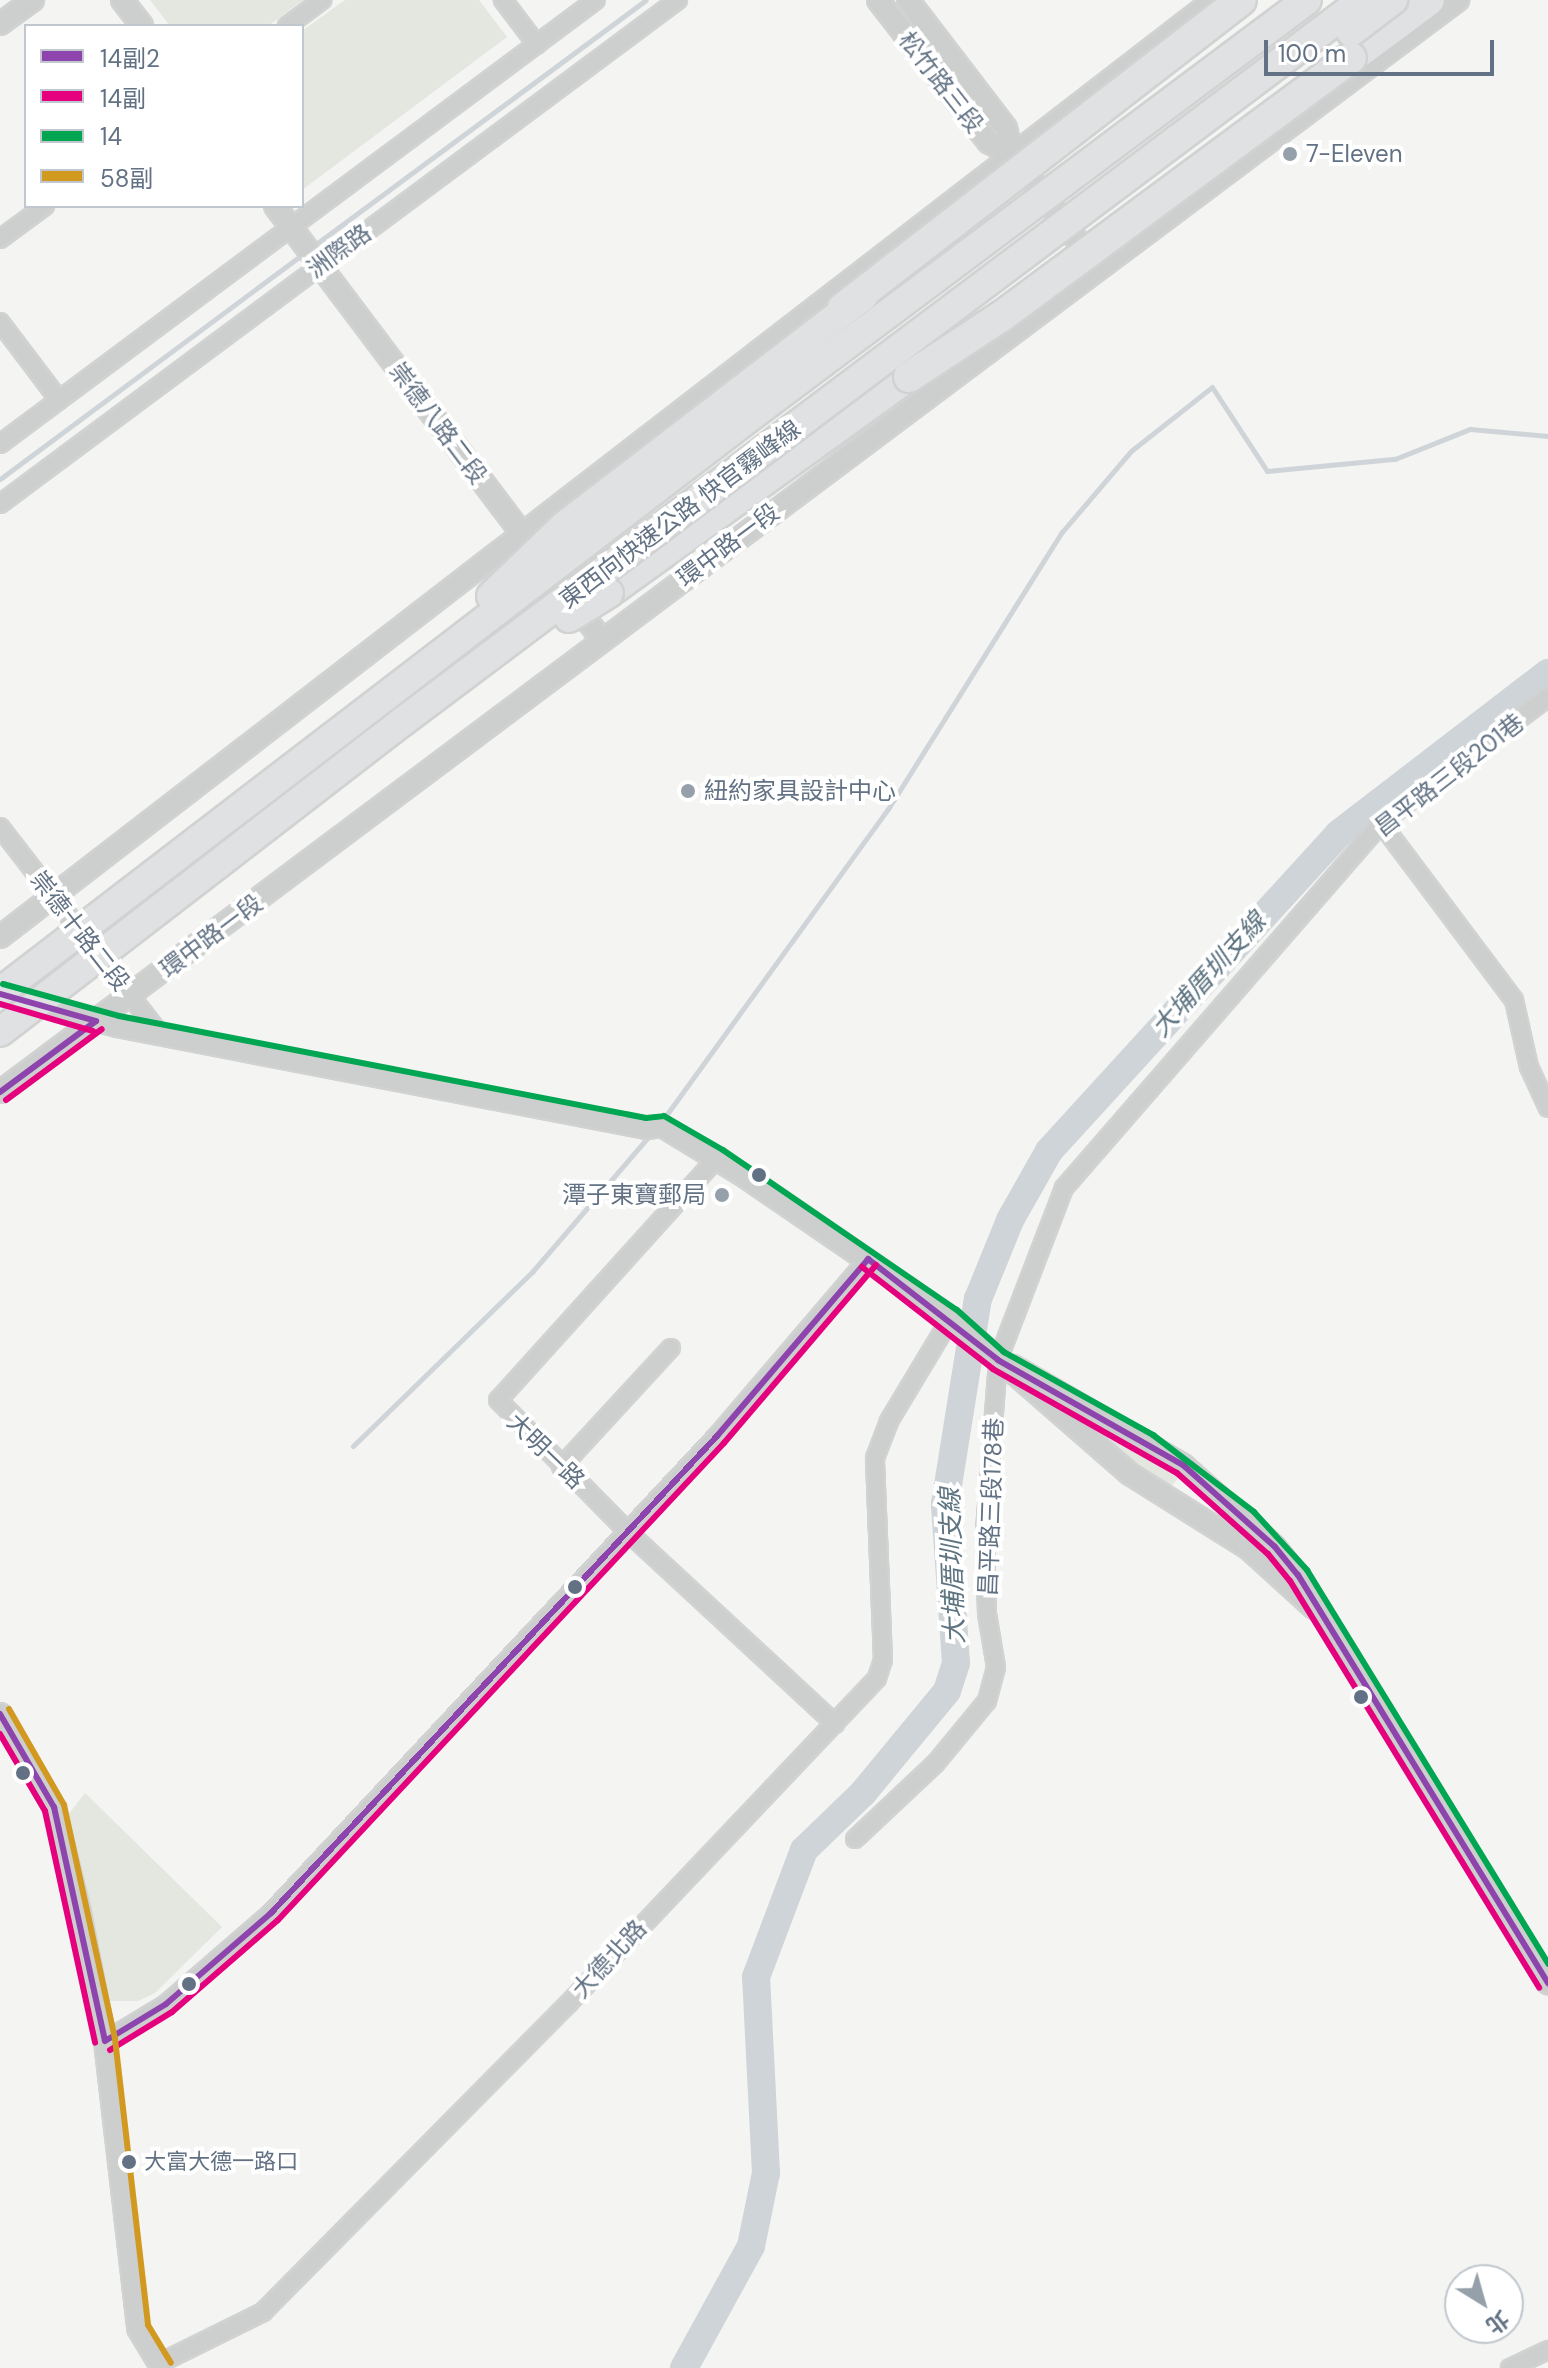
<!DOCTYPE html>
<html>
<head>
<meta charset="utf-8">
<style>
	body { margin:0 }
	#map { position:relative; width:1548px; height:2368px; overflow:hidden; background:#f4f4f2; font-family:"DM Sans","Noto Sans TC",sans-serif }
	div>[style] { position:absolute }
	.green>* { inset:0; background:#e3e7e0 }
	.stream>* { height:5px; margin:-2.5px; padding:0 2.5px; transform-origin:2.5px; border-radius:2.5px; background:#ced4d8 }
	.river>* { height:28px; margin:-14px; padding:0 14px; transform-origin:14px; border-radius:14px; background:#ced4d8 }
	.roads { filter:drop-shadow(2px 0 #d1d2d2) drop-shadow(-2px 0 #d1d2d2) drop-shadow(0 2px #d1d2d2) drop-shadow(0 -2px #d1d2d2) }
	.minor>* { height:16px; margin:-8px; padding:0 8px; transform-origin:8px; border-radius:8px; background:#cdcfcf }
	.tertiary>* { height:20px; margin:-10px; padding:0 10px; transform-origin:10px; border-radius:10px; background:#cdcfcf }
	.trunk>* { height:28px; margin:-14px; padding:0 14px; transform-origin:14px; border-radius:14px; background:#e0e1e2 }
	.motorway>* { height:30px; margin:-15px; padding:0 15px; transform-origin:15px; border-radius:15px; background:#e0e1e2 }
	.bridges { filter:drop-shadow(2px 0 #d1d2d2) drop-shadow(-2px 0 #d1d2d2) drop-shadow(0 2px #d1d2d2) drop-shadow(0 -2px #d1d2d2) }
	.trunk-bridge>* { height:28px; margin:-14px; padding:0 14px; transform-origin:14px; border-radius:14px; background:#e0e1e2 }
	.motorway-bridge>* { height:30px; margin:-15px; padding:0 15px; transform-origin:15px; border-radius:15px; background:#e0e1e2 }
	.bus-1>* { height:6px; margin:-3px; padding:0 3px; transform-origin:3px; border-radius:3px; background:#8e44ad }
	.bus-2>* { height:6px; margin:-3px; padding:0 3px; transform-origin:3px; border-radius:3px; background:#e5007d }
	.bus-3>* { height:6px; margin:-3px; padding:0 3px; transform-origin:3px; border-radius:3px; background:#00a651 }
	.bus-4>* { height:6px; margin:-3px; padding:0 3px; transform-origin:3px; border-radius:3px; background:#d29921 }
	.dots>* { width:22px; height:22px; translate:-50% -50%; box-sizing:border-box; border:4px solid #fff; border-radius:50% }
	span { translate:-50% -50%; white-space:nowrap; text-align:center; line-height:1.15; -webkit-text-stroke:8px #fff; paint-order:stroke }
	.bus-label { font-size:22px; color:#627284 }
	.left { translate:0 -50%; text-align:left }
	.street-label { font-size:24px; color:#627284 }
	.poi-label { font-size:24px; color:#627284 }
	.right { translate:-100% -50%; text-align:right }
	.water-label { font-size:26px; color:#5e7481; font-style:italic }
	.legend { position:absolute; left:24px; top:24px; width:280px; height:184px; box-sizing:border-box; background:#fff; border:2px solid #c0c7ce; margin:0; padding:10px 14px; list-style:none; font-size:24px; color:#627284 }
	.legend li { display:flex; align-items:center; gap:16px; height:40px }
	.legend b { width:40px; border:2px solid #c0c7ce }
	.north { position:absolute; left:1444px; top:2264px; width:80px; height:80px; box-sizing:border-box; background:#fff; border:2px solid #c0c7ce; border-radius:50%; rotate:143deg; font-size:22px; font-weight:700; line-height:32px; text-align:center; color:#627284 }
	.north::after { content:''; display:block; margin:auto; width:28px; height:36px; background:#95a0aa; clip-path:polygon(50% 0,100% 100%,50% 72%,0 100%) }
	.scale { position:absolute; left:1264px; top:40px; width:230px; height:36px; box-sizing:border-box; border:4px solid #627284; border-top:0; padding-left:10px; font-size:24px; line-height:28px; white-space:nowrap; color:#627284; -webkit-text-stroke:6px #fff; paint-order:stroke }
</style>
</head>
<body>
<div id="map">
	<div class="green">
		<div style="clip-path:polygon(150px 0,303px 0,268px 26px,170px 26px)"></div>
		<div style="clip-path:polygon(345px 0,479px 0,507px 37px,302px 190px,302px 31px)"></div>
		<div style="clip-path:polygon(1106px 1432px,1113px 1432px,1183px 1473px,1168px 1490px,1119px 1453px)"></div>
		<div style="clip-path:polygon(85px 1793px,222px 1927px,155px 1993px,138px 2001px,103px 2001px,64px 1820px)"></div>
	</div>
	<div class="stream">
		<div style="left:312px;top:247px;width:415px;rotate:-36.5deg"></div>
		<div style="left:0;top:479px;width:379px;rotate:-36.6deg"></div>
		<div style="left:662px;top:1121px;width:385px;rotate:-54.1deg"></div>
		<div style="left:888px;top:809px;width:327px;rotate:-57.9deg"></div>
		<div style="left:1062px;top:532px;width:106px;rotate:-49.6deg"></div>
		<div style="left:1131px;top:451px;width:103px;rotate:-38.3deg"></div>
		<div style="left:1212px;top:387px;width:100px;rotate:56.8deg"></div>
		<div style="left:1267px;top:471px;width:129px;rotate:-5.4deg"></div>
		<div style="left:1395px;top:459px;width:81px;rotate:-21.8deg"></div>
		<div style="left:1470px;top:429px;width:78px;rotate:5.1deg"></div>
		<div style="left:353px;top:1446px;width:250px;rotate:-44.2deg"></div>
		<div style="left:532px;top:1272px;width:181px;rotate:-49.3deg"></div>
	</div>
	<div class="river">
		<div style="left:684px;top:2368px;width:139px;rotate:-61.2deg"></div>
		<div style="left:751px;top:2246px;width:75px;rotate:-78.4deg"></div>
		<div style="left:766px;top:2173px;width:196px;rotate:-92.9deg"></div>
		<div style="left:756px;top:1977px;width:136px;rotate:-69.3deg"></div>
		<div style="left:804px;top:1850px;width:82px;rotate:-44deg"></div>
		<div style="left:863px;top:1793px;width:132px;rotate:-50.5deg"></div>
		<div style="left:947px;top:1691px;width:29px;rotate:-72deg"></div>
		<div style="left:956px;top:1663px;width:159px;rotate:-94deg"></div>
		<div style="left:945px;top:1504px;width:208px;rotate:-80.9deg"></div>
		<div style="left:978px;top:1299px;width:85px;rotate:-67.9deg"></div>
		<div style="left:1010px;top:1220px;width:79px;rotate:-60.5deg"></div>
		<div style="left:1049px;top:1151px;width:429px;rotate:-47.6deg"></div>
		<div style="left:1338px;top:834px;width:265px;rotate:-37.5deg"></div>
	</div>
	<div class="roads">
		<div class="minor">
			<div style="left:503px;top:0;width:56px;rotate:52.9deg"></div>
			<div style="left:287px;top:26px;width:44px;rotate:-36.6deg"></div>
			<div style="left:0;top:239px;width:56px;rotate:-36.3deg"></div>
			<div style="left:0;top:322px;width:98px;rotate:52.9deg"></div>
			<div style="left:0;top:444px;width:743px;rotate:-36.68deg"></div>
			<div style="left:0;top:504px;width:845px;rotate:-36.63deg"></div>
			<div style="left:1381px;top:823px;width:221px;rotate:53.1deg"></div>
			<div style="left:1514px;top:1000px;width:69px;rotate:77.4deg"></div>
			<div style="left:1529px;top:1067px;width:45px;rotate:65.1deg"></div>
			<div style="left:0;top:827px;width:262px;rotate:52.3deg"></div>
			<div style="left:717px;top:1158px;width:326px;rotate:132.1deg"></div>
			<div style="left:498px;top:1400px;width:187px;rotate:45.4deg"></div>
			<div style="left:629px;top:1533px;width:281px;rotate:42.8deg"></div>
			<div style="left:561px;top:1467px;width:162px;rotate:-47.3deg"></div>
			<div style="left:855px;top:1839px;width:110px;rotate:-43.2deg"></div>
			<div style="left:935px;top:1764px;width:82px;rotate:-50.5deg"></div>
			<div style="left:987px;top:1701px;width:35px;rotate:-75deg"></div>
			<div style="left:996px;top:1667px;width:54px;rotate:-99.6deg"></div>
			<div style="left:987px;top:1614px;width:84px;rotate:-91.4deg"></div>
			<div style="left:985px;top:1530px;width:170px;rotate:-85.6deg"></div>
			<div style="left:998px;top:1360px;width:184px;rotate:-69deg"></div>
			<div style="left:1064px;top:1188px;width:483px;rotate:-49deg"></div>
			<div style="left:1381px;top:823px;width:209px;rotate:-37deg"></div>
			<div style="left:105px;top:2041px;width:71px;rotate:-31.2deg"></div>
			<div style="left:166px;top:2004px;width:139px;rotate:-40.9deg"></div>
			<div style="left:271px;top:1913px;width:653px;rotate:-46.92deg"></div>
			<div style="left:717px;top:1436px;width:233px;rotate:-49.5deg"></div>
			<div style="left:160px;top:2363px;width:115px;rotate:-26.3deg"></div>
			<div style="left:263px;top:2312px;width:433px;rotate:-45.3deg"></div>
			<div style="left:568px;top:2004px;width:449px;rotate:-46.5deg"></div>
			<div style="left:877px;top:1678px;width:19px;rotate:-72deg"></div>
			<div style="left:883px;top:1660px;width:202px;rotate:-92.3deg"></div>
			<div style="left:875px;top:1458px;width:40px;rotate:-69deg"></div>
			<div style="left:889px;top:1421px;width:120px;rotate:-59deg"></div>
			<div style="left:1510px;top:2368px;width:42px;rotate:-25.3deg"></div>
		</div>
		<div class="tertiary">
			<div style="left:122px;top:0;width:33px;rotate:52deg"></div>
			<div style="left:878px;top:0;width:180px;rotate:52.2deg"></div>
			<div style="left:988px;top:142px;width:27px;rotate:27deg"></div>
			<div style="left:908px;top:0;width:161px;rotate:52.6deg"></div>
			<div style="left:1006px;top:128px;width:27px;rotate:77deg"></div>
			<div style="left:1012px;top:154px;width:136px;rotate:53deg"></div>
			<div style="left:0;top:24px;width:41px;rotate:-36deg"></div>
			<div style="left:275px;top:206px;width:543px;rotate:53deg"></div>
			<div style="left:0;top:937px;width:1534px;rotate:-37.66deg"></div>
			<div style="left:0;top:994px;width:121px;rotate:15.3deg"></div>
			<div style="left:117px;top:1026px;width:539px;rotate:10.91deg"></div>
			<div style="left:646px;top:1128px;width:16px;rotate:-7deg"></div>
			<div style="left:662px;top:1126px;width:92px;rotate:31.3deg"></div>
			<div style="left:741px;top:1174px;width:255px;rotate:34.4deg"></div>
			<div style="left:951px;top:1318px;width:237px;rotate:41.1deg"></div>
			<div style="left:1130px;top:1474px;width:139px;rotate:32.1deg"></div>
			<div style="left:1248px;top:1548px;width:89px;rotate:42.3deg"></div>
			<div style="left:0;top:1092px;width:1822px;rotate:-36.83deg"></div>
			<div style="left:1013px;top:1366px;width:197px;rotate:30.2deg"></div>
			<div style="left:1183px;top:1465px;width:123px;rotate:41.7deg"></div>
			<div style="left:1275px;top:1547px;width:36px;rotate:51deg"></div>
			<div style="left:1298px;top:1575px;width:479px;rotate:58.5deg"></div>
			<div style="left:0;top:1714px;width:108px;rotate:59.9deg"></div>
			<div style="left:54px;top:1807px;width:109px;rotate:76.2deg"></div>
			<div style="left:80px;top:1913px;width:130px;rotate:78.9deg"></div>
			<div style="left:105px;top:2041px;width:289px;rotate:83.4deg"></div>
			<div style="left:138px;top:2328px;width:47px;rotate:59deg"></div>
		</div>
		<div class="trunk">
			<div style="left:609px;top:593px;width:370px;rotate:-35.8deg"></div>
		</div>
		<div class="motorway">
			<div style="left:1351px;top:58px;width:97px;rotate:-36.6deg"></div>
		</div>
	</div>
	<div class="bridges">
		<div class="trunk-bridge">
			<div style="left:1351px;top:32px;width:53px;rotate:-37.3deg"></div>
			<div style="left:491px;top:596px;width:103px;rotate:-43.8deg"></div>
			<div style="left:565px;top:525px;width:376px;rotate:-37.5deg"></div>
			<div style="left:569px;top:618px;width:47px;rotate:-32deg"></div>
			<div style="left:0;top:992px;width:936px;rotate:-37.49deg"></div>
			<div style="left:743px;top:422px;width:704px;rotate:-36.8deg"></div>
			<div style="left:0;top:1032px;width:508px;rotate:-37.64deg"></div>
			<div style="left:402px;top:722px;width:1202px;rotate:-36.92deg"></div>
		</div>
		<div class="motorway-bridge">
			<div style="left:843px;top:308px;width:503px;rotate:-37.74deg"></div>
			<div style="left:909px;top:377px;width:111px;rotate:-33.3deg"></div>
			<div style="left:1002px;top:316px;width:434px;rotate:-36.5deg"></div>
		</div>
	</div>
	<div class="bus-1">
		<div style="left:0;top:994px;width:100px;rotate:15.7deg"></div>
		<div style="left:0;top:1092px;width:119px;rotate:-36.5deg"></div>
		<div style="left:868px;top:1259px;width:165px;rotate:37.8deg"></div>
		<div style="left:998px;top:1360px;width:213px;rotate:29.6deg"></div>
		<div style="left:1183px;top:1465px;width:123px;rotate:41.7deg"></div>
		<div style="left:1275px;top:1547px;width:36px;rotate:51deg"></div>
		<div style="left:1298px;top:1575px;width:479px;rotate:58.5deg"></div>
		<div style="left:0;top:1714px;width:108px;rotate:59.9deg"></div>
		<div style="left:54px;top:1807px;width:239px;rotate:77.7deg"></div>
		<div style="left:105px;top:2041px;width:71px;rotate:-31.2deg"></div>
		<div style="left:166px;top:2004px;width:139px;rotate:-40.9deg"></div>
		<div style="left:271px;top:1913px;width:653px;rotate:-46.92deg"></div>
		<div style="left:717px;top:1436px;width:233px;rotate:-49.5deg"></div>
	</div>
	<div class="bus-2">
		<div style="left:0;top:1004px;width:97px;rotate:16.2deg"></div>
		<div style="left:6px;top:1100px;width:119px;rotate:-36.5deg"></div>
		<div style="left:862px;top:1267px;width:166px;rotate:37.9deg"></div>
		<div style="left:993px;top:1369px;width:211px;rotate:29.5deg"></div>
		<div style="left:1177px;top:1473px;width:122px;rotate:41.7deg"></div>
		<div style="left:1268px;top:1554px;width:35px;rotate:51deg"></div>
		<div style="left:1290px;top:1581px;width:477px;rotate:58.5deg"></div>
		<div style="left:0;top:1734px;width:89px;rotate:59.7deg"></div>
		<div style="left:45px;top:1811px;width:237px;rotate:77.8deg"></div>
		<div style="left:110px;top:2050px;width:73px;rotate:-31.5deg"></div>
		<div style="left:172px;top:2012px;width:140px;rotate:-41deg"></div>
		<div style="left:278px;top:1920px;width:653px;rotate:-46.92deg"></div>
		<div style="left:724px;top:1443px;width:234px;rotate:-49.5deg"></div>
	</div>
	<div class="bus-3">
		<div style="left:3px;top:984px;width:120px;rotate:15.4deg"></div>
		<div style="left:119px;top:1016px;width:537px;rotate:10.95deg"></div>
		<div style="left:646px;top:1118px;width:18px;rotate:-6deg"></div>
		<div style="left:664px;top:1116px;width:68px;rotate:30deg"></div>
		<div style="left:723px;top:1150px;width:283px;rotate:34.4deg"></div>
		<div style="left:957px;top:1310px;width:63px;rotate:41.8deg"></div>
		<div style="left:1004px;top:1352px;width:171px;rotate:29.1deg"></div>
		<div style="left:1153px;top:1435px;width:127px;rotate:37.3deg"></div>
		<div style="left:1254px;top:1512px;width:79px;rotate:47.6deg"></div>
		<div style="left:1307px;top:1570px;width:462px;rotate:58.5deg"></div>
	</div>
	<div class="bus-4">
		<div style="left:9px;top:1709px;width:111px;rotate:60.2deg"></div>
		<div style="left:64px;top:1805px;width:239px;rotate:77.7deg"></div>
		<div style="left:115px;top:2039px;width:288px;rotate:83.4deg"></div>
		<div style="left:148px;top:2325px;width:44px;rotate:58.8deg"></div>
	</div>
	<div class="dots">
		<div style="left:1290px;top:154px;background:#95a0aa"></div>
		<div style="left:688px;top:791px;background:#95a0aa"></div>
		<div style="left:759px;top:1175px;background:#627284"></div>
		<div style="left:722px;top:1195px;background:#95a0aa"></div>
		<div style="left:575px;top:1587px;background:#627284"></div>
		<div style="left:1361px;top:1697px;background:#627284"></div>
		<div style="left:23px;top:1773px;background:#627284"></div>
		<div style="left:189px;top:1984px;background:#627284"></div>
		<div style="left:129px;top:2162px;background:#627284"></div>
	</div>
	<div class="bus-label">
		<span class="left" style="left:144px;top:2162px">大富大德一路口</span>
	</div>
	<div class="street-label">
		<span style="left:941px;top:82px;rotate:52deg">松竹路三段</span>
		<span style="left:339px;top:251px;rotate:-36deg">洲際路</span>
		<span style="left:438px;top:423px;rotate:53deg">崇德八路二段</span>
		<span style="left:680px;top:514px;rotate:-37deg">東西向快速公路 快官霧峰線</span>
		<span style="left:728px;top:545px;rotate:-37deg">環中路一段</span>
		<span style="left:1449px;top:775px;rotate:-38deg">昌平路三段201巷</span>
		<span style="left:80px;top:931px;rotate:52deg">崇德十路二段</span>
		<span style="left:211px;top:936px;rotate:-37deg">環中路一段</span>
		<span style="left:546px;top:1451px;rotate:44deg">大明一路</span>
		<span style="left:991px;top:1507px;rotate:-88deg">昌平路三段178巷</span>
		<span style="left:609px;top:1959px;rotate:-47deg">大德北路</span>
	</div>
	<div class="poi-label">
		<span class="left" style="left:1306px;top:154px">7-Eleven</span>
		<span class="left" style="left:704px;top:791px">紐約家具設計中心</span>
		<span class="right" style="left:706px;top:1195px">潭子東寶郵局</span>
	</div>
	<div class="water-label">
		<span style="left:1209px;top:975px;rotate:-48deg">大埔厝圳支線</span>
		<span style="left:953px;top:1566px;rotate:-92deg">大埔厝圳支線</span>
	</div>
	<ul class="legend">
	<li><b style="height:10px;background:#8e44ad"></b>14副2</li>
	<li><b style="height:10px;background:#e5007d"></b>14副</li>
	<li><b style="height:10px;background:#00a651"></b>14</li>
	<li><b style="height:10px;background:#d29921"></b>58副</li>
	</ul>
	<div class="north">北</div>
	<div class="scale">100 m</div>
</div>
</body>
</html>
